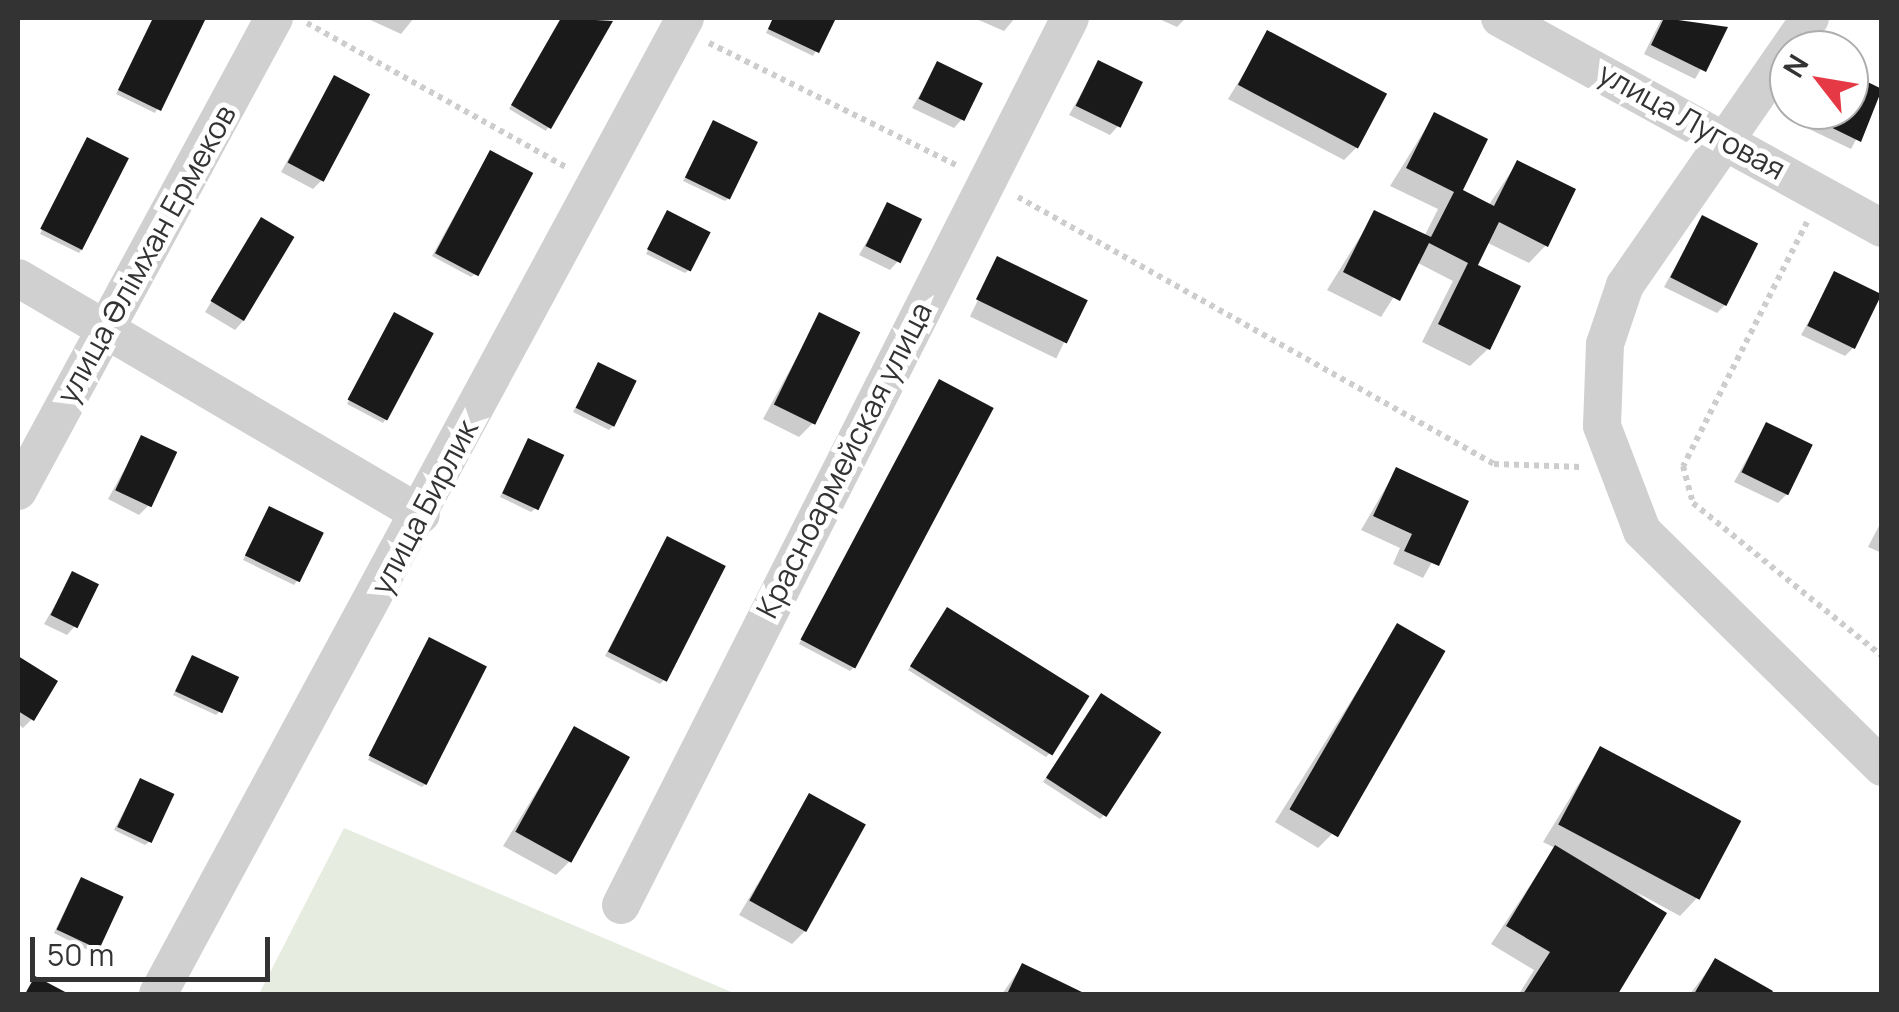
<!DOCTYPE html>
<html>
<head>
<meta charset="utf-8">
<style>
	body { margin:0 }
	#map { position:relative; width:1899px; height:1012px; overflow:hidden; background:#fff; font-family:Manrope,sans-serif }
	div>[style] { position:absolute }
	.green>* { inset:0; background:#e6ecdf }
	.shadow>* { inset:0; background:#0003; transform-origin:0 0 }
	.building>* { inset:0; background:#1a1a1a; transform-origin:0 0 }
	.path>* { height:6px; margin-top:-3px; transform-origin:0; background:repeating-linear-gradient(90deg,#cdcdcd 0 5px,transparent 0 10px) }
	.minor>* { height:38px; margin:-19px; padding:0 19px; transform-origin:19px; border-radius:19px; background:#d0d0d0 }
	span { translate:-50% -50%; white-space:nowrap; text-align:center; line-height:1.15; -webkit-text-stroke:10px #fff; paint-order:stroke }
	.street-label { font-size:30px; color:#333 }
	.frame { position:absolute; inset:0; border:20px solid #333; pointer-events:none }
	.north { position:absolute; left:1769px; top:30px; width:100px; height:100px; box-sizing:border-box; background:#fff; border:2px solid #adadad; border-radius:50%; rotate:301deg; font-size:28px; font-weight:700; line-height:40px; text-align:center; color:#333 }
	.north::after { content:''; display:block; margin:auto; width:35px; height:45px; background:#e63946; clip-path:polygon(50% 0,100% 100%,50% 72%,0 100%) }
	.scale { position:absolute; left:30px; top:937px; width:240px; height:45px; box-sizing:border-box; border:5px solid #333; border-top:0; padding-left:12px; font-size:30px; line-height:35px; white-space:nowrap; color:#333; -webkit-text-stroke:8px #fff; paint-order:stroke }
</style>
</head>
<body>
<div id="map">
	<div class="green">
		<div style="clip-path:polygon(344px 828px,736px 994px,259px 994px)"></div>
	</div>
	<div class="shadow">
		<div style="clip-path:polygon(153px 18px,204px 18px,155px 113px,116px 94px)"></div>
		<div style="clip-path:polygon(366px 18px,414px 18px,401px 34px)"></div>
		<div style="clip-path:polygon(562px 18px,610px 22px,546px 131px,509px 109px)"></div>
		<div style="clip-path:polygon(773px 18px,834px 18px,813px 56px,766px 33px)"></div>
		<div style="clip-path:polygon(974px 18px,1015px 18px,1004px 31px)"></div>
		<div style="clip-path:polygon(1157px 18px,1186px 18px,1177px 27px)"></div>
		<div style="clip-path:polygon(1662px 18px,1725px 28px,1695px 79px,1644px 54px)"></div>
		<div style="clip-path:polygon(1268px 34px,1357px 147px,1344px 160px,1228px 99px)"></div>
		<div style="clip-path:polygon(1099px 63px,1118px 126px,1110px 135px,1069px 115px)"></div>
		<div style="clip-path:polygon(938px 64px,962px 119px,954px 128px,912px 108px)"></div>
		<div style="clip-path:polygon(1849px 76px,1882px 91px,1851px 149px,1807px 128px,1816px 110px,1849px 110px)"></div>
		<div style="clip-path:polygon(334px 78px,322px 180px,313px 189px,281px 172px)"></div>
		<div style="clip-path:polygon(1434px 115px,1460px 192px,1488px 206px,1517px 163px,1546px 245px,1529px 263px,1486px 242px,1474px 266px,1488px 349px,1470px 366px,1422px 342px,1453px 281px,1416px 262px,1381px 317px,1327px 290px,1375px 213px,1424px 237px,1438px 209px,1390px 186px)"></div>
		<div style="clip-path:polygon(713px 123px,729px 198px,725px 201px,683px 181px)"></div>
		<div style="clip-path:polygon(84px 144px,82px 249px,79px 253px,40px 234px)"></div>
		<div style="clip-path:polygon(487px 157px,475px 274px,471px 277px,432px 256px)"></div>
		<div style="clip-path:polygon(888px 205px,898px 261px,890px 270px,859px 255px)"></div>
		<div style="clip-path:polygon(667px 213px,689px 270px,685px 273px,646px 254px)"></div>
		<div style="clip-path:polygon(1702px 218px,1726px 304px,1717px 313px,1664px 287px)"></div>
		<div style="clip-path:polygon(262px 220px,243px 321px,235px 330px,205px 312px)"></div>
		<div style="left:998px;top:259px;width:96px;height:64px;rotate:26deg"></div>
		<div style="clip-path:polygon(1835px 275px,1853px 348px,1845px 356px,1801px 335px)"></div>
		<div style="clip-path:polygon(820px 315px,813px 423px,799px 437px,763px 419px)"></div>
		<div style="clip-path:polygon(391px 319px,386px 419px,383px 423px,347px 404px)"></div>
		<div style="clip-path:polygon(598px 365px,613px 426px,609px 430px,573px 412px)"></div>
		<div style="clip-path:polygon(936px 386px,854px 667px,850px 671px,799px 644px)"></div>
		<div style="clip-path:polygon(1766px 425px,1787px 494px,1778px 503px,1734px 482px)"></div>
		<div style="clip-path:polygon(142px 438px,148px 506px,139px 515px,108px 499px)"></div>
		<div style="clip-path:polygon(525px 445px,535px 509px,531px 512px,500px 497px)"></div>
		<div style="clip-path:polygon(1396px 470px,1466px 502px,1423px 578px,1393px 564px,1400px 548px,1361px 530px)"></div>
		<div style="clip-path:polygon(266px 513px,297px 581px,294px 585px,243px 560px)"></div>
		<div style="clip-path:polygon(1882px 520px,1882px 553px,1868px 547px)"></div>
		<div style="clip-path:polygon(664px 543px,664px 680px,660px 684px,605px 656px)"></div>
		<div style="clip-path:polygon(73px 574px,75px 626px,67px 635px,44px 624px)"></div>
		<div style="clip-path:polygon(944px 614px,1050px 753px,1046px 757px,908px 670px)"></div>
		<div style="clip-path:polygon(1398px 626px,1332px 834px,1318px 848px,1275px 822px)"></div>
		<div style="clip-path:polygon(429px 640px,426px 784px,422px 787px,368px 760px)"></div>
		<div style="clip-path:polygon(19px 660px,32px 719px,23px 728px,18px 724px)"></div>
		<div style="clip-path:polygon(189px 661px,219px 712px,216px 715px,173px 695px)"></div>
		<div style="clip-path:polygon(1097px 700px,1104px 815px,1100px 819px,1043px 782px)"></div>
		<div style="clip-path:polygon(575px 729px,569px 862px,556px 875px,503px 846px)"></div>
		<div style="clip-path:polygon(1600px 749px,1697px 898px,1680px 916px,1636px 892px,1664px 914px,1615px 994px,1519px 994px,1534px 970px,1491px 944px,1555px 848px,1543px 842px)"></div>
		<div style="clip-path:polygon(140px 781px,149px 842px,145px 845px,114px 830px)"></div>
		<div style="clip-path:polygon(810px 796px,806px 930px,792px 944px,739px 915px)"></div>
		<div style="clip-path:polygon(78px 883px,96px 948px,92px 952px,54px 933px)"></div>
		<div style="clip-path:polygon(1715px 961px,1770px 992px,1768px 994px,1690px 994px)"></div>
		<div style="clip-path:polygon(1022px 966px,1080px 994px,1002px 994px)"></div>
	</div>
	<div class="building">
		<div style="clip-path:polygon(153px 18px,206px 18px,161px 111px,118px 90px)"></div>
		<div style="clip-path:polygon(561px 18px,613px 21px,551px 129px,511px 105px)"></div>
		<div style="clip-path:polygon(773px 18px,836px 18px,819px 53px,768px 29px)"></div>
		<div style="clip-path:polygon(1664px 18px,1728px 27px,1706px 72px,1651px 45px)"></div>
		<div style="left:1267px;top:30px;width:136px;height:62px;rotate:28deg"></div>
		<div style="left:1098px;top:60px;width:50px;height:51px;rotate:26deg"></div>
		<div style="left:937px;top:61px;width:51px;height:42px;rotate:26deg"></div>
		<div style="clip-path:polygon(1849px 73px,1882px 89px,1861px 142px,1814px 119px,1819px 110px,1849px 110px)"></div>
		<div style="left:334px;top:75px;width:41px;height:99px;rotate:28deg"></div>
		<div style="clip-path:polygon(1434px 112px,1488px 139px,1463px 190px,1494px 206px,1517px 160px,1576px 189px,1548px 247px,1499px 222px,1478px 265px,1521px 286px,1490px 350px,1438px 324px,1468px 263px,1429px 243px,1400px 301px,1343px 272px,1374px 210px,1431px 237px,1454px 192px,1406px 168px)"></div>
		<div style="left:713px;top:120px;width:50px;height:64px;rotate:26deg"></div>
		<div style="left:87px;top:137px;width:47px;height:103px;rotate:27deg"></div>
		<div style="left:490px;top:150px;width:49px;height:117px;rotate:28deg"></div>
		<div style="left:887px;top:202px;width:39px;height:49px;rotate:26deg"></div>
		<div style="left:667px;top:210px;width:49px;height:44px;rotate:27deg"></div>
		<div style="left:1702px;top:215px;width:63px;height:70px;rotate:27deg"></div>
		<div style="left:261px;top:217px;width:39px;height:98px;rotate:31deg"></div>
		<div style="left:997px;top:256px;width:101px;height:48px;rotate:26deg"></div>
		<div style="left:1834px;top:271px;width:53px;height:61px;rotate:26deg"></div>
		<div style="left:394px;top:312px;width:45px;height:99px;rotate:28deg"></div>
		<div style="left:819px;top:312px;width:46px;height:103px;rotate:26deg"></div>
		<div style="left:598px;top:362px;width:43px;height:51px;rotate:26deg"></div>
		<div style="left:939px;top:379px;width:62px;height:295px;rotate:28deg"></div>
		<div style="left:1766px;top:422px;width:52px;height:56px;rotate:26deg"></div>
		<div style="left:141px;top:435px;width:40px;height:61px;rotate:25deg"></div>
		<div style="left:528px;top:438px;width:40px;height:61px;rotate:25deg"></div>
		<div style="clip-path:polygon(1396px 467px,1469px 501px,1439px 566px,1404px 551px,1412px 534px,1373px 516px)"></div>
		<div style="left:269px;top:506px;width:61px;height:55px;rotate:26deg"></div>
		<div style="left:667px;top:536px;width:66px;height:130px;rotate:27deg"></div>
		<div style="left:72px;top:571px;width:30px;height:49px;rotate:26deg"></div>
		<div style="left:947px;top:607px;width:168px;height:70px;rotate:32deg"></div>
		<div style="left:1397px;top:623px;width:56px;height:215px;rotate:30deg"></div>
		<div style="left:429px;top:637px;width:65px;height:133px;rotate:27deg"></div>
		<div style="left:192px;top:655px;width:52px;height:40px;rotate:25deg"></div>
		<div style="clip-path:polygon(18px 656px,58px 681px,34px 721px,18px 711px)"></div>
		<div style="left:1101px;top:693px;width:72px;height:101px;rotate:33deg"></div>
		<div style="left:574px;top:726px;width:64px;height:121px;rotate:29deg"></div>
		<div style="left:1600px;top:746px;width:160px;height:89px;rotate:28deg"></div>
		<div style="left:140px;top:778px;width:38px;height:54px;rotate:25deg"></div>
		<div style="left:809px;top:793px;width:65px;height:123px;rotate:29deg"></div>
		<div style="clip-path:polygon(1555px 845px,1667px 913px,1618px 994px,1523px 994px,1550px 952px,1506px 926px)"></div>
		<div style="left:81px;top:877px;width:47px;height:58px;rotate:25deg"></div>
		<div style="clip-path:polygon(1715px 958px,1773px 991px,1771px 994px,1694px 994px)"></div>
		<div style="clip-path:polygon(1022px 963px,1086px 994px,1007px 994px)"></div>
		<div style="clip-path:polygon(35px 976px,69px 994px,25px 994px)"></div>
	</div>
	<div class="path">
		<div style="left:307px;top:23px;width:298px;rotate:29.1deg"></div>
		<div style="left:709px;top:43px;width:278px;rotate:26.3deg"></div>
		<div style="left:1018px;top:197px;width:546px;rotate:29.29deg"></div>
		<div style="left:1494px;top:464px;width:87px;rotate:2deg"></div>
		<div style="left:1807px;top:222px;width:274px;rotate:116.9deg"></div>
		<div style="left:1683px;top:466px;width:38px;rotate:75deg"></div>
		<div style="left:1693px;top:503px;width:243px;rotate:39deg"></div>
	</div>
	<div class="minor">
		<div style="left:1500px;top:18px;width:436px;rotate:28.8deg"></div>
		<div style="left:1810px;top:18px;width:325px;rotate:124.7deg"></div>
		<div style="left:1625px;top:285px;width:62px;rotate:108.7deg"></div>
		<div style="left:1605px;top:344px;width:82px;rotate:92.1deg"></div>
		<div style="left:1602px;top:426px;width:112px;rotate:69.1deg"></div>
		<div style="left:1642px;top:531px;width:337px;rotate:44.5deg"></div>
		<div style="left:18px;top:278px;width:467px;rotate:30.4deg"></div>
		<div style="left:18px;top:491px;width:538px;rotate:-61.58deg"></div>
		<div style="left:621px;top:905px;width:994px;rotate:-63.15deg"></div>
		<div style="left:158px;top:994px;width:1109px;rotate:-61.63deg"></div>
	</div>
	<div class="street-label">
		<span style="left:1692px;top:121px;rotate:29deg">улица Луговая</span>
		<span style="left:146px;top:254px;rotate:-61deg">улица Әлімхан Ермеков</span>
		<span style="left:844px;top:460px;rotate:-63deg">Красноармейская улица</span>
		<span style="left:424px;top:507px;rotate:-62deg">улица Бирлик</span>
	</div>
	<div class="frame"></div>
	<div class="north">N</div>
	<div class="scale">50 m</div>
</div>
</body>
</html>
